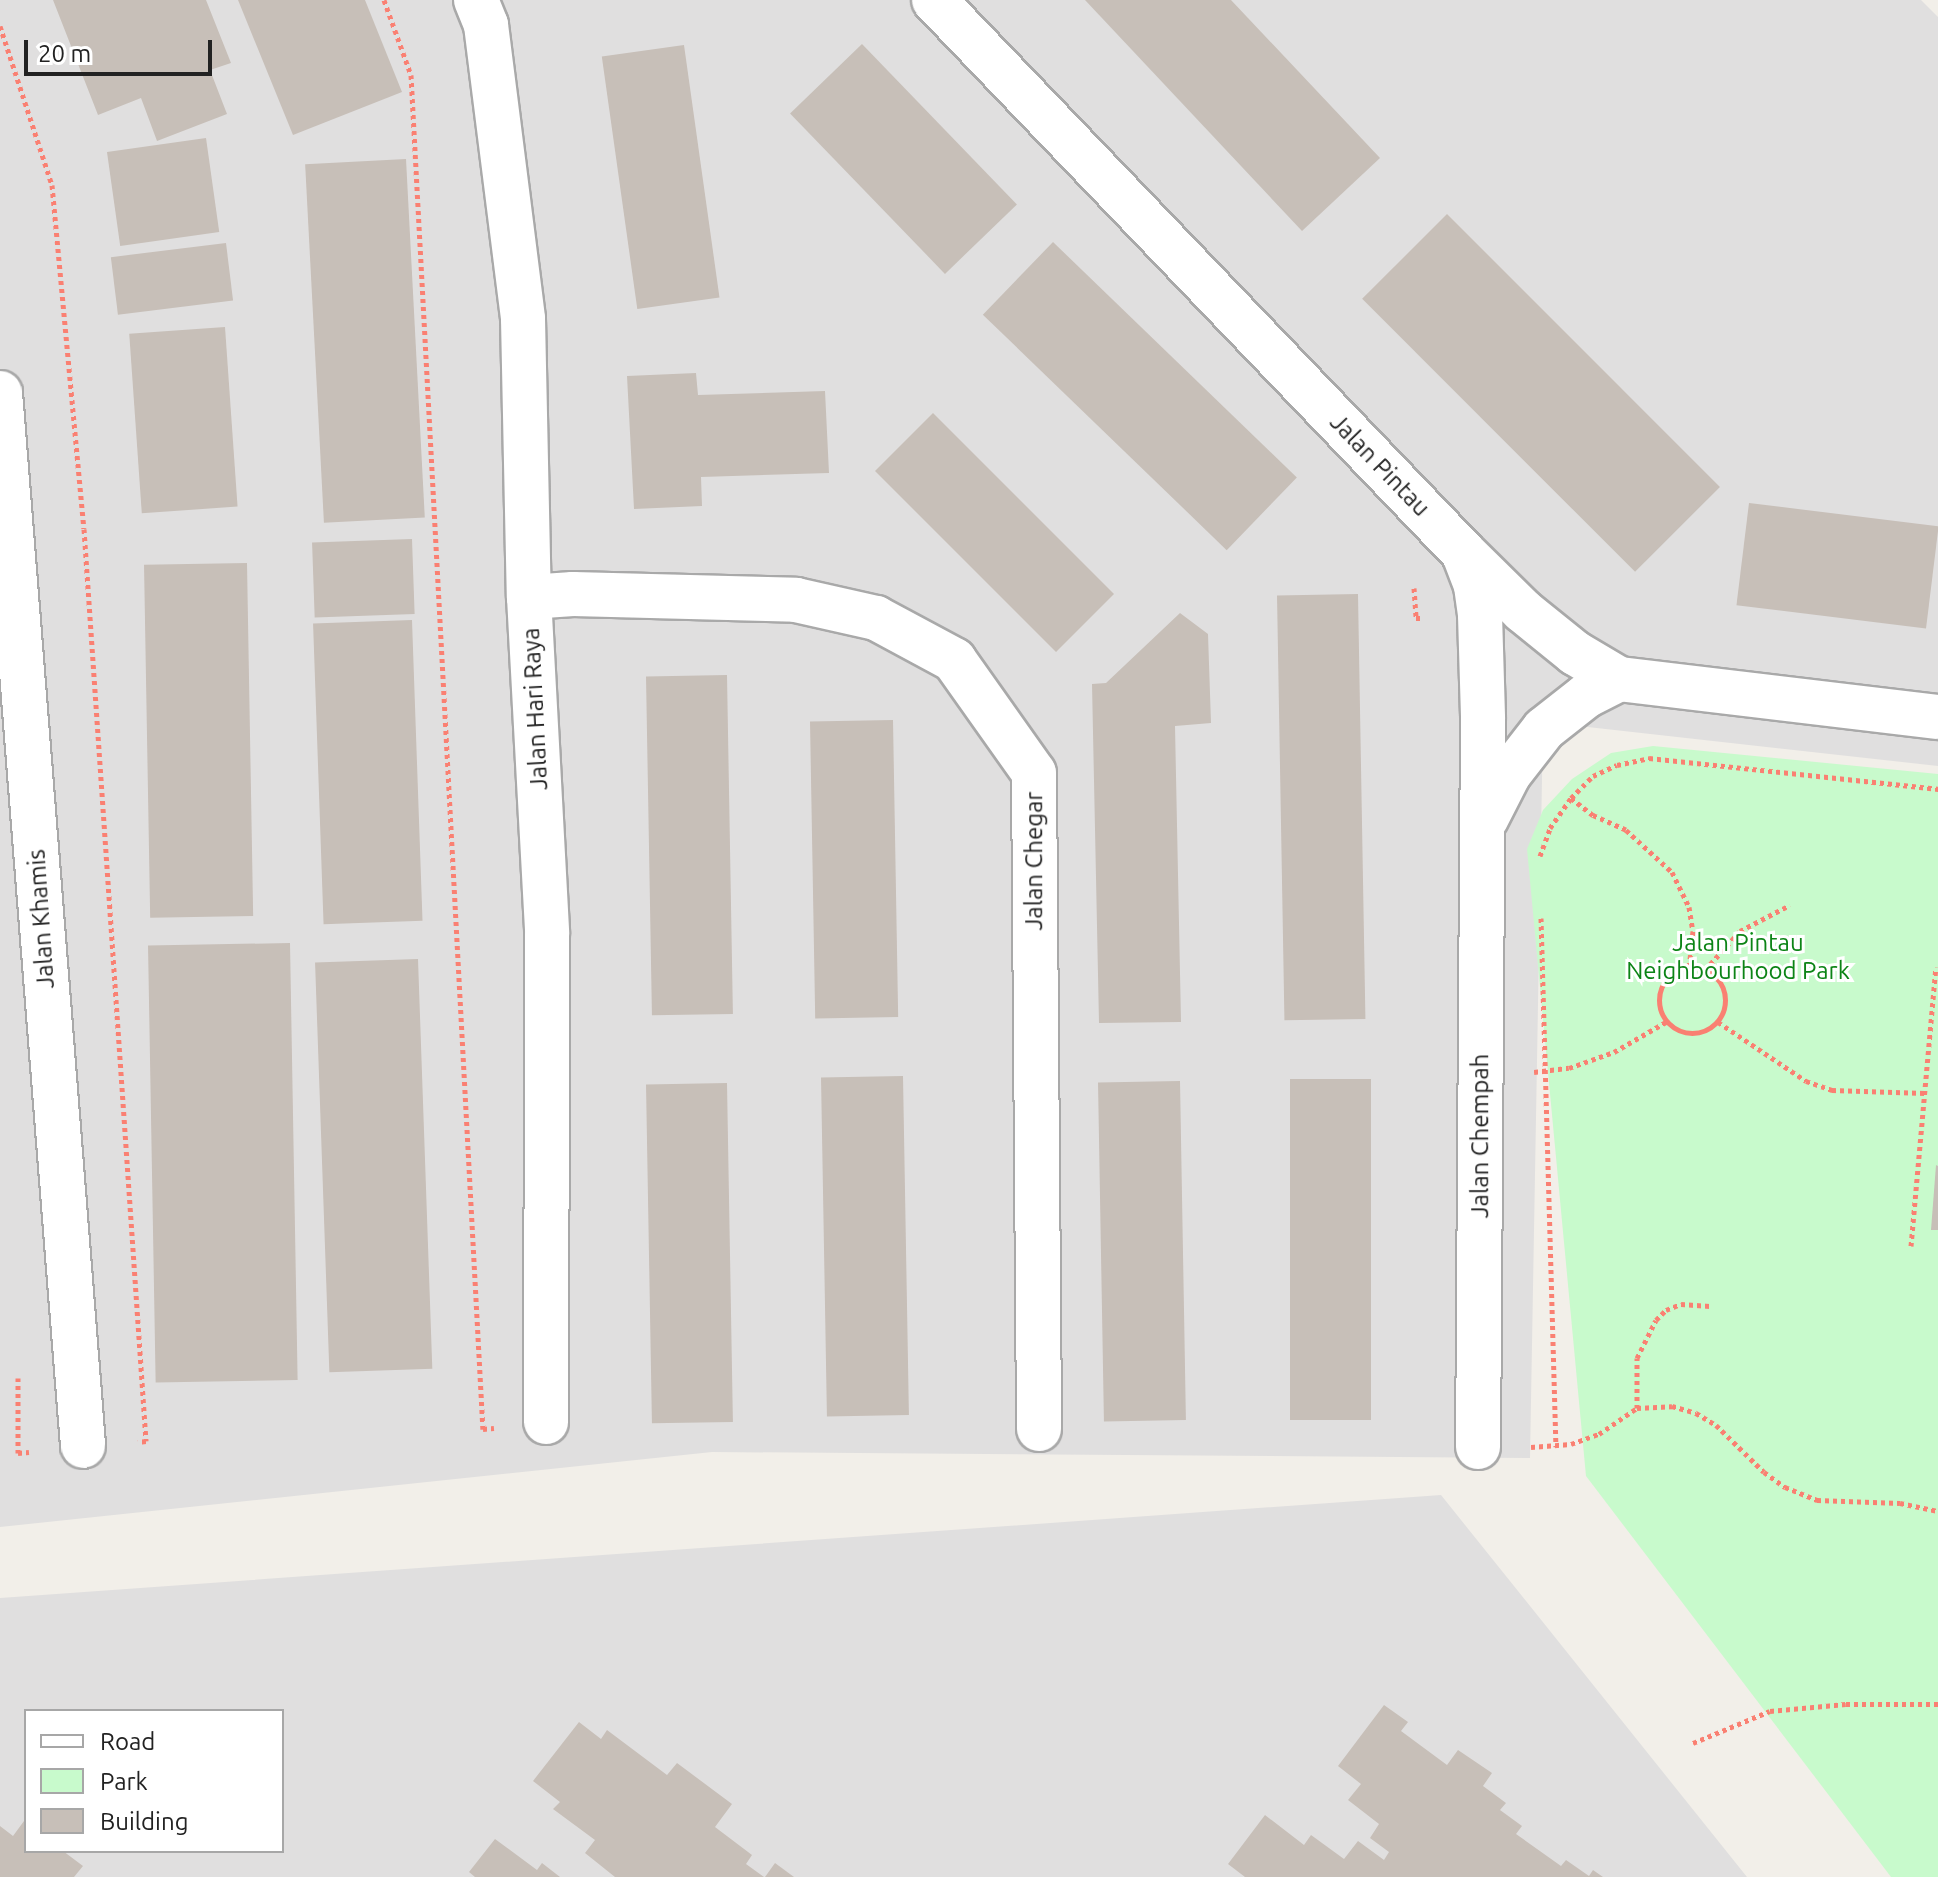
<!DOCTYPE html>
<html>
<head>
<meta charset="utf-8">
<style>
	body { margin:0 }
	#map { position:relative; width:1938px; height:1877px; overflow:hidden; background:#f2efe9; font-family:Ubuntu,sans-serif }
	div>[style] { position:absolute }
	.residential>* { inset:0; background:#e0dfdf }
	.park>* { inset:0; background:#c8facc }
	.building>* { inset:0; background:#c7bfb8; transform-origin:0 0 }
	.path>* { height:5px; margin-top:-2.5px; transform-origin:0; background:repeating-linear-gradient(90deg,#fa8072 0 4px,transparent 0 8px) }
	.path>.ring { margin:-2.5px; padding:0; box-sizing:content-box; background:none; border:5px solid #fa8072; border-radius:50% }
	.roads { filter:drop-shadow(2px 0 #a9a9a9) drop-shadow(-2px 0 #a9a9a9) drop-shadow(0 2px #a9a9a9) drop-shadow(0 -2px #a9a9a9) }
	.minor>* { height:44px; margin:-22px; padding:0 22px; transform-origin:22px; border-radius:22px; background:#fff }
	span { translate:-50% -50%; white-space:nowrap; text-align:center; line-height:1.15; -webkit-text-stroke:6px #fff; paint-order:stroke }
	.street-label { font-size:24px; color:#222 }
	.park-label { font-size:24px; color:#0c8416 }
	.legend { position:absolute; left:24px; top:1709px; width:260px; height:144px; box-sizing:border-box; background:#fff; border:2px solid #a7a7a7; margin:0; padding:10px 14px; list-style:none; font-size:24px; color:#222 }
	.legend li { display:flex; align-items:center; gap:16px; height:40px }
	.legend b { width:40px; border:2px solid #a7a7a7 }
	.scale { position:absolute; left:24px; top:40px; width:188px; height:36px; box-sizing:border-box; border:4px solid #222; border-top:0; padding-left:10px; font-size:24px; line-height:28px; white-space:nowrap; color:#222; -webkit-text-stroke:6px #fff; paint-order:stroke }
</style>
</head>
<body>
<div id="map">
	<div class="residential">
		<div style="clip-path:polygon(0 0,1921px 0,1938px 17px,1938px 766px,1543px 722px,1530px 1458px,712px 1452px,0 1527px)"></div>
		<div style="clip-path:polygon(evenodd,1441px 1495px,1747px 1877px,0 1877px,0 1598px,1441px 1495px,26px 1711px,282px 1711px,282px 1851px,26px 1851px,26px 1711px)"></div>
	</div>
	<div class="park">
		<div style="clip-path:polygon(1653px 746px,1938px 774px,1938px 1877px,1891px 1877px,1586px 1476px,1527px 849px,1543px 810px,1572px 779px,1611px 753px)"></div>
	</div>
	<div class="building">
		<div style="clip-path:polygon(53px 0,206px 0,231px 63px,210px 70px,227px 114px,157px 141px,141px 98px,98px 115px)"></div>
		<div style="clip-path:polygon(238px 0,365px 0,402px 92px,293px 135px)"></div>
		<div style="clip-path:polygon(1085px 0,1231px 0,1380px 158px,1302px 231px)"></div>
		<div style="left:862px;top:44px;width:223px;height:100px;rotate:46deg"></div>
		<div style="left:684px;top:45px;width:255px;height:83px;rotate:82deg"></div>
		<div style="left:206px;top:138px;width:95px;height:100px;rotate:82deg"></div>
		<div style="left:406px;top:159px;width:359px;height:101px;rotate:87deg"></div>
		<div style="left:1447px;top:214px;width:386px;height:120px;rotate:45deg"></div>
		<div style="left:1053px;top:242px;width:339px;height:101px;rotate:44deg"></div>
		<div style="left:226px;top:243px;width:58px;height:116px;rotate:83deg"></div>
		<div style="left:225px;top:327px;width:180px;height:96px;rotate:86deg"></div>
		<div style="clip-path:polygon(696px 373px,698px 395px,825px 391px,829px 473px,701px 477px,702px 506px,634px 509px,627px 376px)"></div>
		<div style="left:933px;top:413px;width:256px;height:82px;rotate:45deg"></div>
		<div style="left:1749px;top:503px;width:191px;height:103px;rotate:7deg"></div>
		<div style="left:412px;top:539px;width:75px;height:100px;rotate:88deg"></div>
		<div style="left:247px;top:563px;width:353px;height:103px;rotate:89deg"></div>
		<div style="left:1358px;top:594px;width:425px;height:81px;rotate:89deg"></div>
		<div style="clip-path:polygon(1180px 613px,1208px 634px,1211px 723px,1175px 726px,1181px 1022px,1099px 1023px,1092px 684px,1106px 683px)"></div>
		<div style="left:412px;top:620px;width:301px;height:99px;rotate:88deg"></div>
		<div style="left:727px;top:675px;width:339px;height:81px;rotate:89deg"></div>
		<div style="left:893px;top:720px;width:297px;height:83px;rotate:89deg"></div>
		<div style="left:290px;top:943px;width:437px;height:142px;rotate:89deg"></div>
		<div style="left:418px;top:959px;width:410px;height:103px;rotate:88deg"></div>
		<div style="left:903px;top:1076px;width:339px;height:82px;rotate:89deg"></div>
		<div style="left:1290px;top:1079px;width:81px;height:341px"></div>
		<div style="left:1180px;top:1081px;width:339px;height:82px;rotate:89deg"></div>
		<div style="left:727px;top:1083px;width:339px;height:81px;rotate:89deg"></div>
		<div style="clip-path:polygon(1936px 1165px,1938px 1166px,1938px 1230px,1931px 1230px)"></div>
		<div style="clip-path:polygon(1384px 1705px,1408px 1722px,1401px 1731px,1447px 1765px,1458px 1750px,1492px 1773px,1483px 1786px,1506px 1803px,1500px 1810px,1522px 1826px,1516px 1834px,1561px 1866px,1566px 1860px,1589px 1876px,1593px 1870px,1603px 1877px,1245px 1877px,1228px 1864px,1265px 1815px,1304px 1845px,1311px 1835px,1344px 1859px,1358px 1841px,1384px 1860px,1389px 1852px,1370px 1838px,1379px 1824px,1348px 1800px,1361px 1784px,1338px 1766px)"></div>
		<div style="clip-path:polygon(579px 1722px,601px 1739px,607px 1730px,667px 1775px,677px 1763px,732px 1804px,715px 1827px,752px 1855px,746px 1864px,764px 1877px,615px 1877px,585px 1853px,595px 1840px,553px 1809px,560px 1802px,533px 1781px)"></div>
		<div style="clip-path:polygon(24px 1821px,26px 1851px,63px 1851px,83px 1866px,74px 1877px,0 1877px,0 1826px,13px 1836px)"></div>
		<div style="clip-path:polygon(495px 1839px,537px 1870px,542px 1863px,560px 1877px,475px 1877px,469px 1872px)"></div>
		<div style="clip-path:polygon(775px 1863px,794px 1877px,765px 1877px)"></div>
	</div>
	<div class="path">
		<div style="left:384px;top:0;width:80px;rotate:70.2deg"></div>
		<div style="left:411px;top:75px;width:1356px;rotate:86.96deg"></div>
		<div style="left:483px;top:1429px;width:11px;rotate:-5deg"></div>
		<div style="left:0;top:26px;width:167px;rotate:71.9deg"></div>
		<div style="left:52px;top:185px;width:345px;rotate:84.7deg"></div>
		<div style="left:84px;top:529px;width:914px;rotate:86.11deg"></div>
		<div style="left:146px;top:1441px;width:8px;rotate:173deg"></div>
		<div style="left:1414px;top:588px;width:30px;rotate:86deg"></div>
		<div style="left:1416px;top:618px;width:8px"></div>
		<div style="left:1571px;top:798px;width:28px;rotate:38deg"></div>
		<div style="left:1593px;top:815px;width:36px;rotate:24deg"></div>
		<div style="left:1626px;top:830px;width:62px;rotate:42.4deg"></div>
		<div style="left:1672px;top:872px;width:39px;rotate:64deg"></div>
		<div style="left:1689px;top:907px;width:24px;rotate:81deg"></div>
		<div style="left:1693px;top:931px;width:37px;rotate:96deg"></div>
		<div style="left:1540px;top:856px;width:30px;rotate:-70deg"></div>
		<div style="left:1550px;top:828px;width:37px;rotate:-55deg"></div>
		<div style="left:1571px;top:798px;width:31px;rotate:-45deg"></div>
		<div style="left:1593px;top:776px;width:26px;rotate:-25deg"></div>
		<div style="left:1617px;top:765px;width:33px;rotate:-12deg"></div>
		<div style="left:1649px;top:758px;width:291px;rotate:6.1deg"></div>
		<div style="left:1541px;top:918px;width:529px;rotate:88.38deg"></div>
		<div class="ring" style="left:1659px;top:967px;width:61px;height:61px"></div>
		<div style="left:1705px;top:970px;width:52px;rotate:-48.1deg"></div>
		<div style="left:1740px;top:931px;width:56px;rotate:-27.5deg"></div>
		<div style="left:1718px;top:1022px;width:106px;rotate:33.8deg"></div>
		<div style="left:1806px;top:1081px;width:28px;rotate:19deg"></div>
		<div style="left:1832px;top:1090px;width:93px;rotate:1.8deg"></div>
		<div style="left:1534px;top:1072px;width:35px;rotate:-7deg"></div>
		<div style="left:1569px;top:1068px;width:48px;rotate:-19.6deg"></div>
		<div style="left:1614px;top:1052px;width:60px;rotate:-30deg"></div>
		<div style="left:1911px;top:1246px;width:280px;rotate:-84.9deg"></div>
		<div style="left:18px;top:1378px;width:75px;rotate:90deg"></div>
		<div style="left:18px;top:1453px;width:11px;rotate:-5deg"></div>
		<div style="left:1637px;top:1408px;width:50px;rotate:-90deg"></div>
		<div style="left:1637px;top:1358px;width:42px;rotate:-63.4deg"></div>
		<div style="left:1656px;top:1320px;width:14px;rotate:-45deg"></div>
		<div style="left:1666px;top:1310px;width:16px;rotate:-22deg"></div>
		<div style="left:1681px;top:1304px;width:29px;rotate:4deg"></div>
		<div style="left:1531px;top:1447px;width:40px;rotate:-4.3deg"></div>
		<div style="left:1571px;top:1444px;width:30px;rotate:-20deg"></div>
		<div style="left:1599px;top:1434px;width:46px;rotate:-34.4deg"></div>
		<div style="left:1637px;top:1408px;width:35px;rotate:-3deg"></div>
		<div style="left:1672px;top:1406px;width:25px;rotate:16deg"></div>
		<div style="left:1696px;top:1413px;width:23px;rotate:31deg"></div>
		<div style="left:1716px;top:1425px;width:67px;rotate:44.4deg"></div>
		<div style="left:1764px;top:1472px;width:26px;rotate:36deg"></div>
		<div style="left:1785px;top:1487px;width:35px;rotate:22deg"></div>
		<div style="left:1817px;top:1500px;width:83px;rotate:2.1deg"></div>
		<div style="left:1900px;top:1503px;width:39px;rotate:12deg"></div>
		<div style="left:1693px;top:1743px;width:83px;rotate:-22.6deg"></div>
		<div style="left:1770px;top:1711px;width:76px;rotate:-5.3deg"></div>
		<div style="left:1846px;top:1704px;width:92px"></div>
	</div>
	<div class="roads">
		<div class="minor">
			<div style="left:476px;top:0;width:27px;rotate:68deg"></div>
			<div style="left:486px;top:25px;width:296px;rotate:82.8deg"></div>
			<div style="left:523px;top:319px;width:278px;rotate:88.8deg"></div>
			<div style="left:529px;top:597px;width:337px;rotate:86.9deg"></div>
			<div style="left:547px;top:934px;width:488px;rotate:90.1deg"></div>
			<div style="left:934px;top:0;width:765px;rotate:46.22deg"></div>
			<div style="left:1463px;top:552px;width:84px;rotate:44.5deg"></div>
			<div style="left:1523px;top:611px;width:67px;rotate:38.9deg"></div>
			<div style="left:1575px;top:653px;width:51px;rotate:30.6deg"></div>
			<div style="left:1619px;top:679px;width:321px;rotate:6.8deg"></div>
			<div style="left:0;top:393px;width:1056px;rotate:85.49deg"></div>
			<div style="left:1464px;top:554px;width:34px;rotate:69deg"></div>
			<div style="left:1476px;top:586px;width:29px;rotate:82deg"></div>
			<div style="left:1480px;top:615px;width:104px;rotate:88.3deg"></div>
			<div style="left:1483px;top:719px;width:728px;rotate:90.39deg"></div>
			<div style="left:529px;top:597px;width:44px;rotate:-3.9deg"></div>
			<div style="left:573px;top:594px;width:223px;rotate:1.5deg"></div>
			<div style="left:796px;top:600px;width:82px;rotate:12.7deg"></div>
			<div style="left:876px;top:618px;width:89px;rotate:28.3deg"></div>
			<div style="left:954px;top:660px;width:138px;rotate:54.7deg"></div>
			<div style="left:1034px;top:773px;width:656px;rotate:89.56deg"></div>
			<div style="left:1486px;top:819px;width:51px;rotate:-62.9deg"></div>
			<div style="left:1509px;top:774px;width:57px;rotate:-52.1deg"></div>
			<div style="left:1544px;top:729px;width:53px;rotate:-38.2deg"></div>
			<div style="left:1586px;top:696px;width:37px;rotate:-27deg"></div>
		</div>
	</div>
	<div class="street-label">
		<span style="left:1380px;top:465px;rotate:46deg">Jalan Pintau</span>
		<span style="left:535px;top:709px;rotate:-93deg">Jalan Hari Raya</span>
		<span style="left:1034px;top:861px;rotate:-90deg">Jalan Chegar</span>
		<span style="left:41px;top:919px;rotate:-94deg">Jalan Khamis</span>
		<span style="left:1480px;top:1136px;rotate:-90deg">Jalan Chempah</span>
	</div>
	<div class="park-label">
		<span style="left:1738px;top:957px">Jalan Pintau<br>Neighbourhood Park</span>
	</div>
	<ul class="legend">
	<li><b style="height:10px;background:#fff"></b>Road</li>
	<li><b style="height:22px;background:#c8facc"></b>Park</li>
	<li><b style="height:22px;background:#c7bfb8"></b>Building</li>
	</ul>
	<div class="scale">20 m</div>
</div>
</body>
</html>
